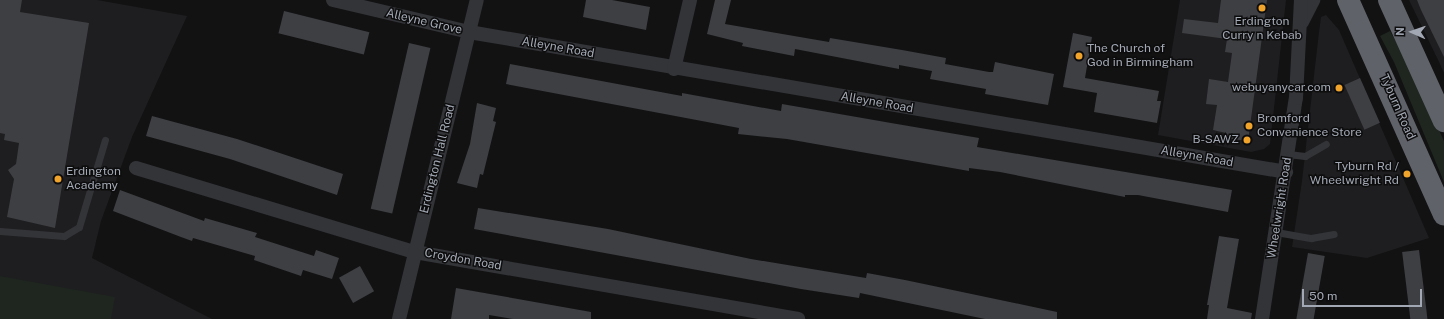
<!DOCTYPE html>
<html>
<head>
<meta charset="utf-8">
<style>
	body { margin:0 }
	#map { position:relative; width:1444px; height:319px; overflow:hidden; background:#121213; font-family:"Public Sans",sans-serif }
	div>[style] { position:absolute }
	.built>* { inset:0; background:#1e1e20 }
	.green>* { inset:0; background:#1e261f }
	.building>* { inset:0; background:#3e3f43; transform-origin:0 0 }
	.lane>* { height:7px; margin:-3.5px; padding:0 3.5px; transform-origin:3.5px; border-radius:3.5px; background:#333438 }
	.street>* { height:14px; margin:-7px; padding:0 7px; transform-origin:7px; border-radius:7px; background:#333438 }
	.highway>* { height:22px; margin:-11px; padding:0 11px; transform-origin:11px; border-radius:11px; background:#5f6269 }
	.dots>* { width:11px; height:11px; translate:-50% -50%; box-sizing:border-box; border:2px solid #0d0d0e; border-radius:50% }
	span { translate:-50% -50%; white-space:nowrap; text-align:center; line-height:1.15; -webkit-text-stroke:3px #0d0d0e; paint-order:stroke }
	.street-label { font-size:12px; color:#a3a9b4 }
	.poi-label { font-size:12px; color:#a3a9b4 }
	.left { translate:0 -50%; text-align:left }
	.right { translate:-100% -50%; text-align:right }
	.north { position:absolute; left:1392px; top:12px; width:40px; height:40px; -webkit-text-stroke:3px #0d0d0e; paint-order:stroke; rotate:272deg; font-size:11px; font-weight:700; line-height:16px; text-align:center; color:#a3a9b4 }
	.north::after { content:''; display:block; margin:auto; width:14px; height:18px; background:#a3a9b4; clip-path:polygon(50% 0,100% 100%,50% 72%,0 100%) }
	.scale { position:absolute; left:1302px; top:289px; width:120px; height:18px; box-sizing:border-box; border:2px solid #a3a9b4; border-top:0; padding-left:5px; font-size:12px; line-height:14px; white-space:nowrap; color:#a3a9b4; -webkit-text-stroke:3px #0d0d0e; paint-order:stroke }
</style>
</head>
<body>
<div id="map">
	<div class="built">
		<div style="clip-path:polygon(0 0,97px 0,187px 16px,132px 137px,101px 221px,92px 258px,212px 319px,0 319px)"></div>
		<div style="clip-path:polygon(1180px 0,1286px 0,1270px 144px,1264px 149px,1251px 152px,1158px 135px)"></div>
		<div style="clip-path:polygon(1409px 0,1444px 0,1444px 73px,1440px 64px)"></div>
		<div style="clip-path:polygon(1326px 15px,1339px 30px,1429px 238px,1367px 258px,1292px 247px,1302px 181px,1319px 32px,1321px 17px)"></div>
	</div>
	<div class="green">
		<div style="clip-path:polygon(1390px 31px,1404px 55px,1444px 141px,1444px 182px,1394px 62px,1380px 36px)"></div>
		<div style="clip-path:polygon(0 276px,115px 297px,111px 319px,0 319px)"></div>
	</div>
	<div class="building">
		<div style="clip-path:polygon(0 0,22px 0,20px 12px,89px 23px,55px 228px,7px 217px,14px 179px,8px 170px,16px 164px,19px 143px,4px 140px,5px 134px,0 133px)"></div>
		<div style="clip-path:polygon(586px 0,612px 0,650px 7px,646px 30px,583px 17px)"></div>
		<div style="clip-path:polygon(715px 0,731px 0,725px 24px,829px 42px,830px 38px,902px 50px,946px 58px,945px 64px,989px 72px,993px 72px,995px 62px,1054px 74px,1048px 105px,985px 94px,986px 89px,930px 79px,932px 71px,899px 65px,899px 69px,795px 49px,794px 56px,742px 46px,743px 43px,707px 34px)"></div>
		<div style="clip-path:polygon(1221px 0,1267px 0,1248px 141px,1225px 138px,1226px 133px,1213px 130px,1217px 105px,1206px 104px,1209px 79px,1228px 82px,1232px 53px,1225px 52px,1227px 39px,1182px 33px,1184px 19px,1218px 23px)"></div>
		<div style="clip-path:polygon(1417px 0,1444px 0,1444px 57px,1421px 10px)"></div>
		<div style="left:284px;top:11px;width:88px;height:23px;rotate:14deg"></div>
		<div style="clip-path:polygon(1073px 33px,1092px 37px,1085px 78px,1159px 91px,1157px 101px,1161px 101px,1157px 123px,1094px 112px,1097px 93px,1063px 87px)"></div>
		<div style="left:409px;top:43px;width:22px;height:170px;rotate:13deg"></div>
		<div style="clip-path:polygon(510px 64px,682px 96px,682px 93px,781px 111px,782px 104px,891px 123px,979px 138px,977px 147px,1232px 190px,1228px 212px,1138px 195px,1125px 195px,1125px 197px,1000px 172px,969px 168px,969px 171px,787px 139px,738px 134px,739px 128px,506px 84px)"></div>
		<div style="left:1360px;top:78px;width:49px;height:17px;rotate:66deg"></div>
		<div style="clip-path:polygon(477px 103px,496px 108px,493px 121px,496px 122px,483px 175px,480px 174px,477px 188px,457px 183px,470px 144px)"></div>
		<div style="clip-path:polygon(152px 116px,237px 139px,343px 174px,337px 195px,230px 159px,146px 136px)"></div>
		<div style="clip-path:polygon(120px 190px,204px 221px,205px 218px,257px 233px,255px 237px,314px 256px,316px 250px,339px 258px,332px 279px,303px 270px,301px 276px,254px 260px,255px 256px,193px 238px,192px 241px,181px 237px,113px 211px)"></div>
		<div style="clip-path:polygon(478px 208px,608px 229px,751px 259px,866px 278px,867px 273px,905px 280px,1057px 312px,1057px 319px,985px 319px,860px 293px,859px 298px,801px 289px,474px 229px)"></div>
		<div style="clip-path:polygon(1219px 236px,1239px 239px,1227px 308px,1252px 313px,1251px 319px,1207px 319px,1209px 305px,1207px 305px)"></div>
		<div style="left:1419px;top:250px;width:70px;height:17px;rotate:83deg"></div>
		<div style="left:1308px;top:253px;width:17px;height:67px;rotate:10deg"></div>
		<div style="left:360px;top:266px;width:29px;height:24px;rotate:61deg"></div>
		<div style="clip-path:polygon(456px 288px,591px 312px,591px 319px,513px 319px,489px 315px,489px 319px,451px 319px)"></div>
	</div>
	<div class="lane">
		<div style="left:1288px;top:154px;width:17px;rotate:7deg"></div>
		<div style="left:1305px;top:156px;width:24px;rotate:-30deg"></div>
		<div style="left:0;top:231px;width:64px;rotate:4.5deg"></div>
		<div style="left:64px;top:236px;width:17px;rotate:-31deg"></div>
		<div style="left:79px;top:227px;width:91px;rotate:-73.4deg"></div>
		<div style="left:1276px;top:232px;width:36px;rotate:10deg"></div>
		<div style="left:1311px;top:238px;width:23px;rotate:-10deg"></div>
	</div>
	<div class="street">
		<div style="left:333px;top:0;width:140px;rotate:13.2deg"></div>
		<div style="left:469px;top:32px;width:829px;rotate:9.72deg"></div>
		<div style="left:1302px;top:22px;width:25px;rotate:-63deg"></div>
		<div style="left:674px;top:69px;width:71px;rotate:-76.9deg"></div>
		<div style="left:136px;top:168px;width:291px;rotate:16.8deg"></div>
		<div style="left:415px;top:252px;width:389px;rotate:9.9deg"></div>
		<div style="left:399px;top:319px;width:328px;rotate:-76.3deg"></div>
		<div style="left:1262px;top:319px;width:224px;rotate:-81.3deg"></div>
		<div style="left:1296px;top:98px;width:98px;rotate:-87.1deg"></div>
	</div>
	<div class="highway">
		<div style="left:1348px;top:0;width:235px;rotate:65.9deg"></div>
		<div style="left:1389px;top:0;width:133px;rotate:65.6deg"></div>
	</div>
	<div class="dots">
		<div style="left:1262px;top:8px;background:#f1a42c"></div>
		<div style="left:1079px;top:56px;background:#f1a42c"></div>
		<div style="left:1339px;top:88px;background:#f1a42c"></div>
		<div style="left:1249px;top:126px;background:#f1a42c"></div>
		<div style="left:1247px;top:140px;background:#f1a42c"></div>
		<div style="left:1407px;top:174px;background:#f1a42c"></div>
		<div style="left:58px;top:179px;background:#f1a42c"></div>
	</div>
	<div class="street-label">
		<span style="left:424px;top:22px;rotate:13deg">Alleyne Grove</span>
		<span style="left:558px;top:48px;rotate:10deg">Alleyne Road</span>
		<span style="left:877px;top:103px;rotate:10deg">Alleyne Road</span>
		<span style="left:1397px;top:107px;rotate:66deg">Tyburn Road</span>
		<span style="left:1197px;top:157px;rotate:10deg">Alleyne Road</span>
		<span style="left:438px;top:159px;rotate:-76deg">Erdington Hall Road</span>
		<span style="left:1280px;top:208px;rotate:-81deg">Wheelwright Road</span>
		<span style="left:463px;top:260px;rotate:10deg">Croydon Road</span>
	</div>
	<div class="poi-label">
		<span style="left:1262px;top:29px">Erdington<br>Curry n Kebab</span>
		<span class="left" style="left:1087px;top:56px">The Church of<br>God in Birmingham</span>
		<span class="right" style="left:1331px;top:88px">webuyanycar.com</span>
		<span class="left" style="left:1257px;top:126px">Bromford<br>Convenience Store</span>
		<span class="right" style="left:1239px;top:140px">B-SAWZ</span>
		<span class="right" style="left:1399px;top:174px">Tyburn Rd /<br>Wheelwright Rd</span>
		<span class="left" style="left:66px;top:179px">Erdington<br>Academy</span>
	</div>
	<div class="north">N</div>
	<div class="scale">50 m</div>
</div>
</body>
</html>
